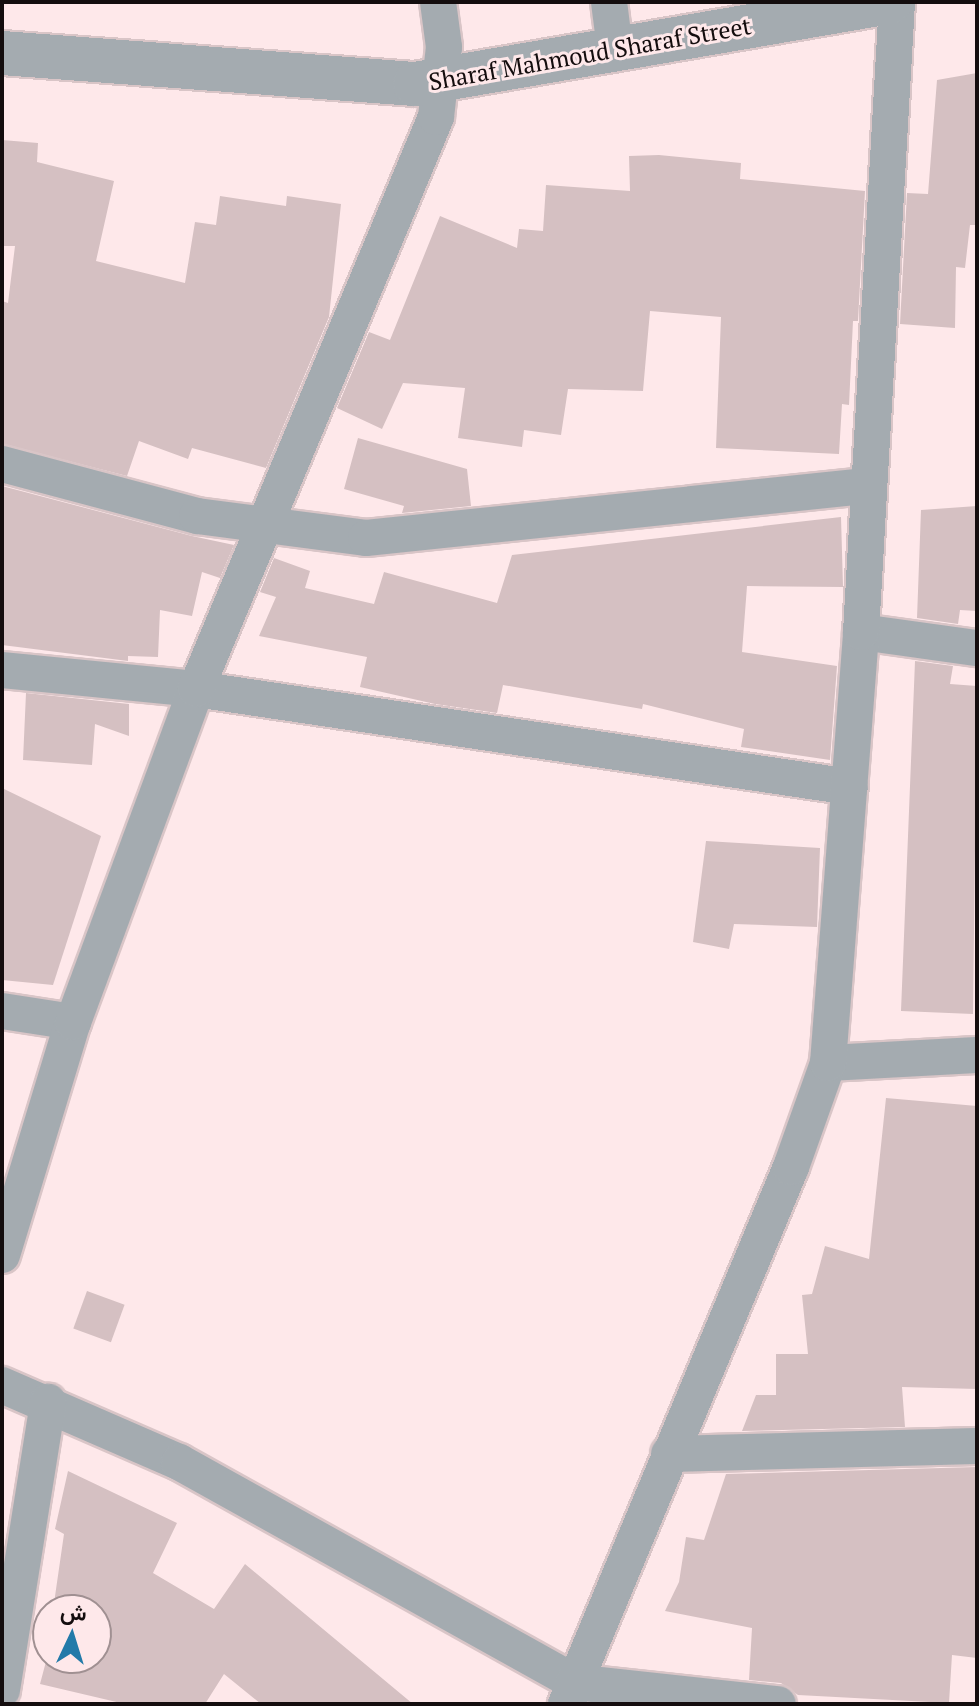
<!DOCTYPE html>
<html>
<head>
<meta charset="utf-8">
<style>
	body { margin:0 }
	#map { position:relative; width:979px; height:1706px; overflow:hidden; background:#fee8ea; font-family:"PT Serif",Vazirmatn,serif }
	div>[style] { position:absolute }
	.building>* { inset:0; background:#d5c0c2; transform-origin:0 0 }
	.roads { filter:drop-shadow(2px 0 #d9c5c7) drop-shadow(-2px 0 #d9c5c7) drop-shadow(0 2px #d9c5c7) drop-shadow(0 -2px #d9c5c7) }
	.minor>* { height:36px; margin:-18px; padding:0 18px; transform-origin:18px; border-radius:18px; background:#a4abb0 }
	.tertiary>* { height:44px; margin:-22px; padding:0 22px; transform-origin:22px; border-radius:22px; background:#a4abb0 }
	span { translate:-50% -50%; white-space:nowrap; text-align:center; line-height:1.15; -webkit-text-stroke:6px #fee8ea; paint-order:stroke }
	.street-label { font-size:24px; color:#140d0e }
	.frame { position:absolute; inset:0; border:4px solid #140d0e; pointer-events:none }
	.north { position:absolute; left:32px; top:1594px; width:80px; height:80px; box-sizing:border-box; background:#fee8ea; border:2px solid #a09092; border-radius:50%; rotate:4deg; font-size:22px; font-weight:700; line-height:32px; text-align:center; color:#140d0e }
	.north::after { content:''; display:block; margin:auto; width:28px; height:36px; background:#227aa9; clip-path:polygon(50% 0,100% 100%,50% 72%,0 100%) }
</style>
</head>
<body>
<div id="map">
	<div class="building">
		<div style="clip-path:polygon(977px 73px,977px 225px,970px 225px,965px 268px,956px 267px,955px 328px,900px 324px,907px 193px,928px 194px,937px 80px)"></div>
		<div style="clip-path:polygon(2px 140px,38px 143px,37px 162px,114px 181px,96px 261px,185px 283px,195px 222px,216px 225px,220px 196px,286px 206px,287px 196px,341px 204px,329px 317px,266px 468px,192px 448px,188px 459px,139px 441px,127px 476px,2px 444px,2px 301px,8px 303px,15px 246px,2px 246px)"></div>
		<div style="clip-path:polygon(659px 155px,741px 163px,740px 179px,865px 191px,858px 321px,853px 321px,849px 405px,842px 404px,839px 454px,716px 448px,721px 317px,650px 311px,643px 391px,568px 389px,561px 435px,524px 430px,522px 447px,458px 438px,465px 388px,403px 383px,382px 429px,337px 408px,369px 332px,390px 340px,440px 216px,517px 248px,519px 229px,543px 231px,546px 185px,630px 191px,629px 156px)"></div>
		<div style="clip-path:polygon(358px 438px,467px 469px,471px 506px,402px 513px,404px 506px,344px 489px)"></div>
		<div style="clip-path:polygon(2px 486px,192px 536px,234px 545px,220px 578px,202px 572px,192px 616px,160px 610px,158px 657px,128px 656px,128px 661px,2px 645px)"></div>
		<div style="clip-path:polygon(977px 506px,977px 611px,960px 610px,958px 624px,917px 618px,921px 510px)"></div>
		<div style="clip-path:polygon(841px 517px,843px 587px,747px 586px,742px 652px,837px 666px,830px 760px,741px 747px,744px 729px,643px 704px,642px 709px,503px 685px,497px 713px,435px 704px,360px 687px,367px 657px,259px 636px,276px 597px,260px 592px,274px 558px,310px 571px,305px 588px,374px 604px,384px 572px,497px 603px,512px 555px)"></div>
		<div style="clip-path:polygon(915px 661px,953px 666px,950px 684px,977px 686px,973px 1014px,901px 1011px)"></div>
		<div style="clip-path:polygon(26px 693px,129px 704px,129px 736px,95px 724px,92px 765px,23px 760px)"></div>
		<div style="clip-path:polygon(2px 788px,101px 836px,53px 985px,2px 980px)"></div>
		<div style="clip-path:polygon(706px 841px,820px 848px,817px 927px,734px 924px,729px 949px,693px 942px)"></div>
		<div style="clip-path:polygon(886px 1098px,977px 1106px,977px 1389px,902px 1387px,905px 1427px,742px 1431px,756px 1395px,776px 1395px,776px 1354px,808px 1354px,802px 1295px,812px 1294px,825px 1246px,869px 1259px)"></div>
		<div style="left:87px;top:1291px;width:40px;height:40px;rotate:20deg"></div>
		<div style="clip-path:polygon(977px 1467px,977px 1658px,952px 1655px,949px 1703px,798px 1695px,781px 1683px,749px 1680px,752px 1628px,665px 1611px,679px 1582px,686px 1537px,704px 1540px,726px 1474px)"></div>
		<div style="clip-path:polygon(68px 1471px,177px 1523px,153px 1573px,214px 1609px,245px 1564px,413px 1704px,261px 1704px,224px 1674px,205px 1704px,125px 1704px,40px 1684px,48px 1654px,96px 1658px,96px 1610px,53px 1610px,64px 1534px,55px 1529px)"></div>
	</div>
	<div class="roads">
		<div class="minor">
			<div style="left:609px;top:2px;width:47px;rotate:82.7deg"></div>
			<div style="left:2px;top:464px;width:202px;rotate:14.9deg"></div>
			<div style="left:197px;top:516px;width:170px;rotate:7.4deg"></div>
			<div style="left:366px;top:538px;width:503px;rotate:-5.94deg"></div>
			<div style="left:861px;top:632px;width:117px;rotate:7.9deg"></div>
			<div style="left:2px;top:670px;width:195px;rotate:5.6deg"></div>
			<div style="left:196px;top:689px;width:661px;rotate:8.52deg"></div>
			<div style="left:2px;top:1011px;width:72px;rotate:8.8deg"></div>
			<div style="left:828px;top:1063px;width:149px;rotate:-3.1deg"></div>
			<div style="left:2px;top:1255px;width:244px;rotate:-73.1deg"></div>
			<div style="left:73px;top:1022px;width:355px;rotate:-69.7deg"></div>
			<div style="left:196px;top:689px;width:620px;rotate:-67.24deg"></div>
			<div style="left:436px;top:117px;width:70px;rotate:-83.5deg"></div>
			<div style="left:444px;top:47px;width:45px;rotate:-97.6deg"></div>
			<div style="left:2px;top:1385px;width:193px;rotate:23.5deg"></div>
			<div style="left:179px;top:1462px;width:452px;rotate:29.1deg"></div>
			<div style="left:574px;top:1682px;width:205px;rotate:6.2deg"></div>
			<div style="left:669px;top:1454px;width:308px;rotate:-1.5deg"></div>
			<div style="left:2px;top:1690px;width:292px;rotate:-80.9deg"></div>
			<div style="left:566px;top:1704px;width:582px;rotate:-67.27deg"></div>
			<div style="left:791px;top:1167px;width:110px;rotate:-70.4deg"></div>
			<div style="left:828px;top:1063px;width:432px;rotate:-85.6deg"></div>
			<div style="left:861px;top:632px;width:631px;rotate:-86.73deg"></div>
		</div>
		<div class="tertiary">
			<div style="left:2px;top:53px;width:414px;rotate:4.3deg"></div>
			<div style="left:415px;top:84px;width:482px;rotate:-9.8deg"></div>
		</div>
	</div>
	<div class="street-label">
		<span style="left:590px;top:54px;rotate:-10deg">Sharaf Mahmoud Sharaf Street</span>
	</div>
	<div class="frame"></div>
	<div class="north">ش</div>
</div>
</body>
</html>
